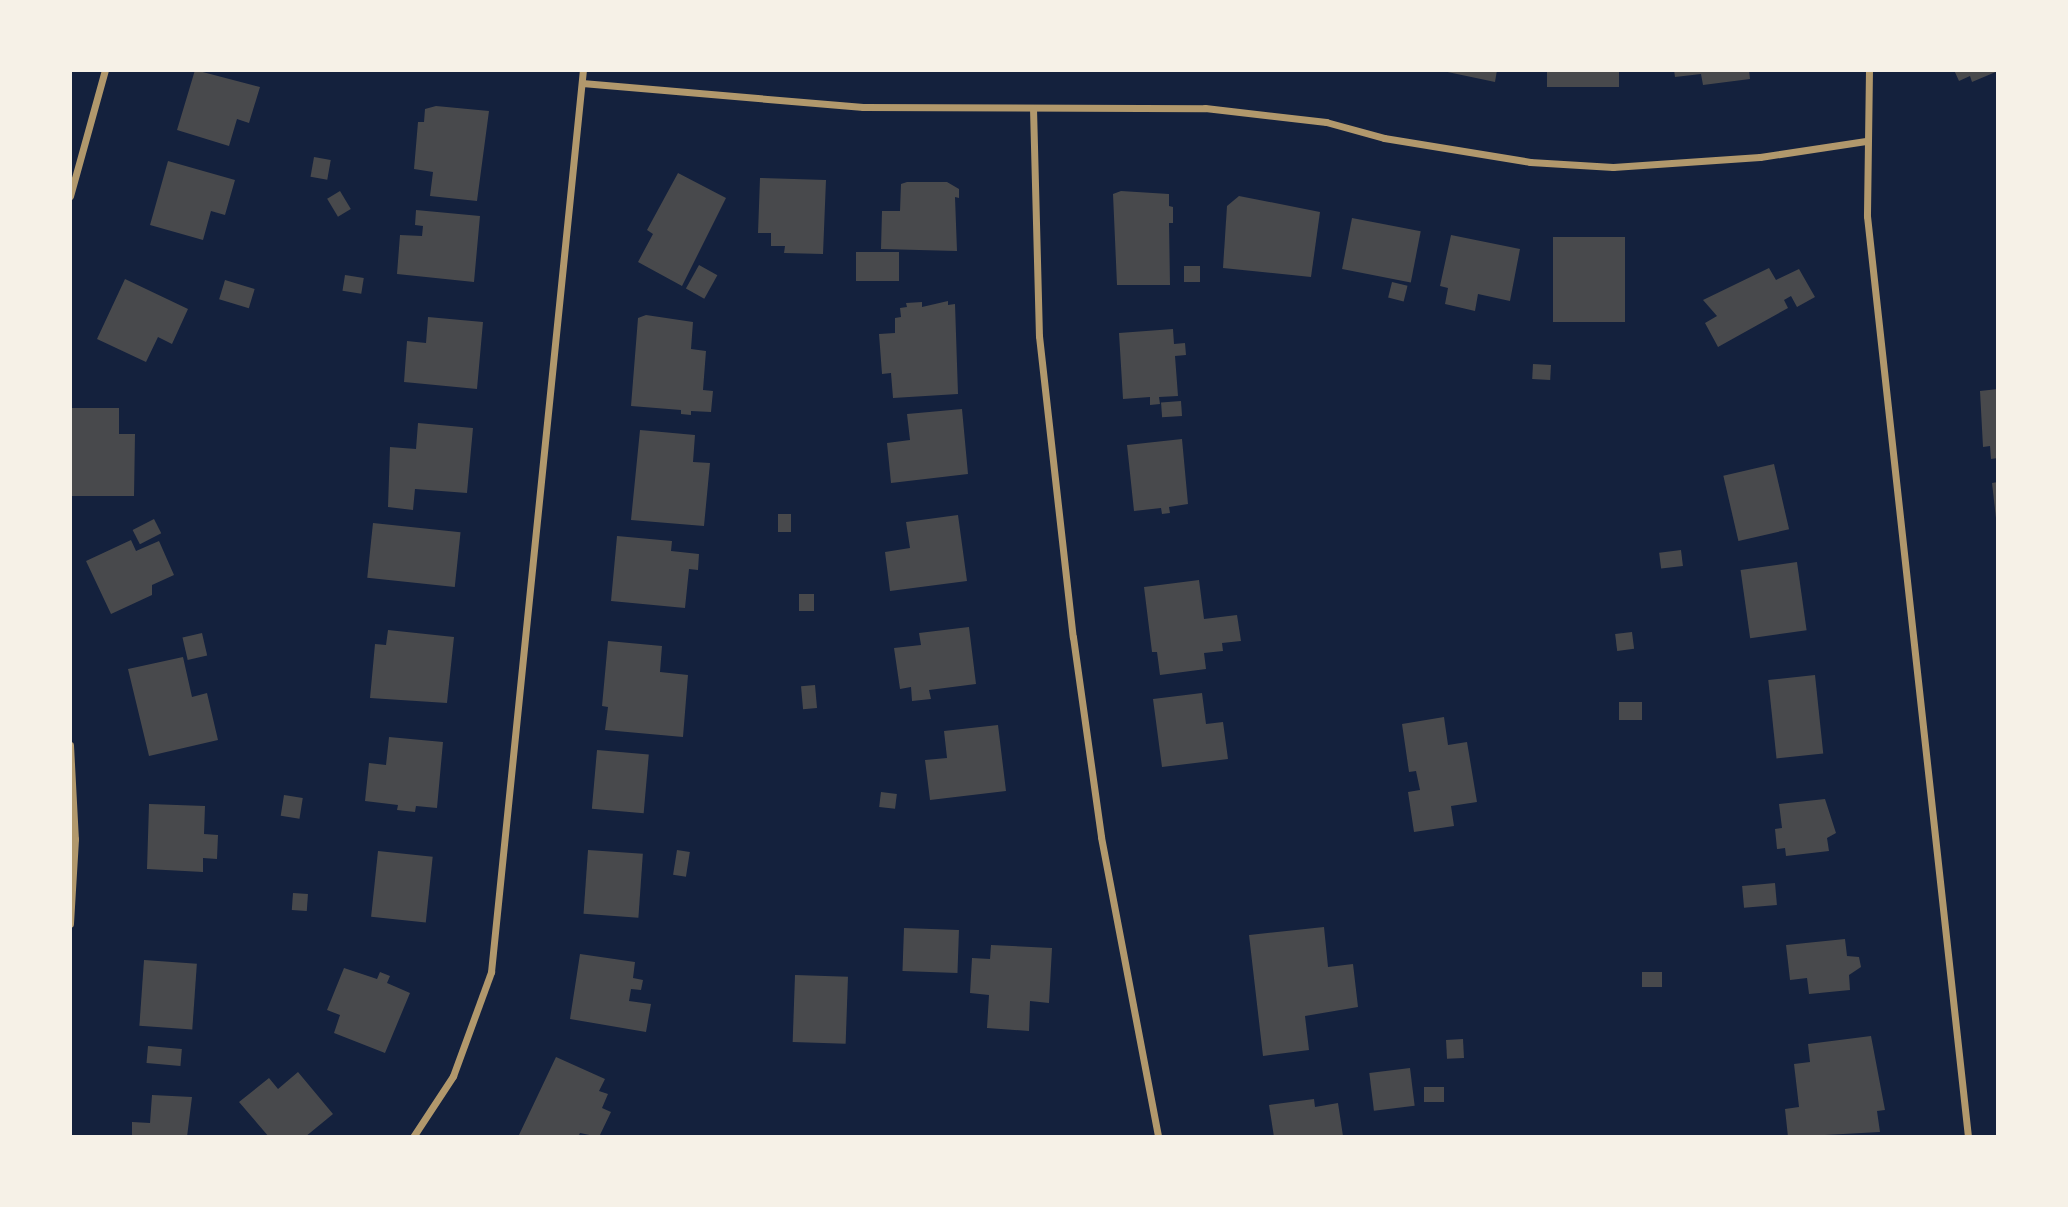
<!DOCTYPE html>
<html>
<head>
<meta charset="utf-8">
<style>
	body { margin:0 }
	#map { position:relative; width:2068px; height:1207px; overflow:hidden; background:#14213d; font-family:"Work Sans",sans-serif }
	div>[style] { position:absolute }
	.building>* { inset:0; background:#48494c; transform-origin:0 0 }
	.minor>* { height:7px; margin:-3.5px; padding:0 3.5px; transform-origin:3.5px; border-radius:3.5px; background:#b1986c }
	span { translate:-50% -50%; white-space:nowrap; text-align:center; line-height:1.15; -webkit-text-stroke:6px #f6f1e7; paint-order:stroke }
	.frame { position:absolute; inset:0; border:72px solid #f6f1e7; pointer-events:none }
</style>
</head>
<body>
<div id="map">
	<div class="building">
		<div style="clip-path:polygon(195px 70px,260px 87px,249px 123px,237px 119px,229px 146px,177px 130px)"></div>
		<div style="clip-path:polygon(1438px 70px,1497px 70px,1495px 82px)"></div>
		<div style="left:1547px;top:70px;width:72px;height:17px"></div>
		<div style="clip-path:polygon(1674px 70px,1749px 70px,1750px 79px,1703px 85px,1701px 74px,1675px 77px)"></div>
		<div style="clip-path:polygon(1954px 70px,1998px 70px,1998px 71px,1972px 82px,1970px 76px,1959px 81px)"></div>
		<div style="clip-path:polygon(436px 106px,489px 111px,477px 201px,430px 196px,433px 172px,414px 169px,418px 122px,424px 122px,425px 109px)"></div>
		<div style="left:314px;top:157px;width:17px;height:20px;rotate:10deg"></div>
		<div style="clip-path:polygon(168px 161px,235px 180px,225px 215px,211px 211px,203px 240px,150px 225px)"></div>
		<div style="clip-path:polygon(678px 173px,726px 198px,682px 286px,638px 262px,653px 234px,647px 230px)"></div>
		<div style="clip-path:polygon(760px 178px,826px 180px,823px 254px,784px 253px,785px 246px,771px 246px,771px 233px,758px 233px)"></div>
		<div style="clip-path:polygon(907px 182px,947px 182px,959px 189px,959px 198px,955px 197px,957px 251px,881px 249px,882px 211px,900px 211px,901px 184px)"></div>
		<div style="left:340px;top:191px;width:21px;height:15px;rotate:59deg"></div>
		<div style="clip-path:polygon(1121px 191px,1169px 194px,1169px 206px,1173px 207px,1173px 223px,1169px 223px,1170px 285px,1117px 285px,1113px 194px)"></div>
		<div style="clip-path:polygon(1239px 196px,1320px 212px,1311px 277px,1223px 268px,1227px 206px)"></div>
		<div style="clip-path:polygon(416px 210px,480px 216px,474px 282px,397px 274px,400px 235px,422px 236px,423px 226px,415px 225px)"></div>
		<div style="left:1352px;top:218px;width:70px;height:52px;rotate:11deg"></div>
		<div style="clip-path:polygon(1451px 235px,1520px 249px,1510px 301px,1478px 294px,1475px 311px,1445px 304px,1448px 288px,1440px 286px)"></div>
		<div style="left:1553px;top:237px;width:72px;height:85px"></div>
		<div style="left:899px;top:252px;width:29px;height:43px;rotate:90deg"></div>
		<div style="left:699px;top:265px;width:21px;height:27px;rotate:29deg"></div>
		<div style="left:1184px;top:266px;width:16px;height:16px"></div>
		<div style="clip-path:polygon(1769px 268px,1776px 280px,1799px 269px,1815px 297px,1797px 307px,1791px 296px,1784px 300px,1788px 308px,1718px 347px,1705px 323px,1717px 316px,1703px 300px)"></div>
		<div style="left:345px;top:275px;width:19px;height:16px;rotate:9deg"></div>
		<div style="clip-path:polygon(125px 279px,188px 309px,172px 344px,158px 337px,146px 362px,97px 339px)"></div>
		<div style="left:225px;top:280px;width:31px;height:20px;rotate:17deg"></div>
		<div style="left:1392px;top:282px;width:16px;height:16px;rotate:14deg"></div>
		<div style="clip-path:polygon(948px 301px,948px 305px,955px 304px,958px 394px,893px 398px,891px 373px,882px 374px,879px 334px,895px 333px,895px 318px,901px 317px,900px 308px,907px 307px,906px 303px,922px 302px,922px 307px)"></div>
		<div style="clip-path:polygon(646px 315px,693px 322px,691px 349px,706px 351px,703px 390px,713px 391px,711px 412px,691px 411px,691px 415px,681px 414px,681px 410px,631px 406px,638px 318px)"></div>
		<div style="clip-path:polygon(428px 317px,483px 322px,477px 389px,404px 382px,407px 341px,426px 343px)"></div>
		<div style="clip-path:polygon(1173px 329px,1174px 344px,1185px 343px,1186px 355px,1175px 356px,1178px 396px,1159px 397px,1160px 404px,1150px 405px,1150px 397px,1123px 399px,1119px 333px)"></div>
		<div style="left:1533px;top:364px;width:18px;height:15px;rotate:3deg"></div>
		<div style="clip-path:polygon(1998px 389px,1998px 458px,1991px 459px,1990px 446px,1983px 447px,1980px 391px)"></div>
		<div style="left:1181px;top:401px;width:15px;height:20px;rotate:86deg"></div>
		<div style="clip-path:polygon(70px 408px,119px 408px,119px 434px,135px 434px,134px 496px,70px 496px)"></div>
		<div style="clip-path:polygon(962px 409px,968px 474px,891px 483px,887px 443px,910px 440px,907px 414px)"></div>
		<div style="clip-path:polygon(418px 423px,473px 428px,467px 493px,415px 489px,413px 510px,388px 507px,390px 447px,416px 449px)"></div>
		<div style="clip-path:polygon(640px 430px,695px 435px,693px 462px,710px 463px,704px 526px,631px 520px)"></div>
		<div style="clip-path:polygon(1182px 439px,1188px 504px,1169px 507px,1170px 513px,1162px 514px,1161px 508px,1134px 511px,1127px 445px)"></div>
		<div style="left:1774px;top:464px;width:67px;height:52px;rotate:77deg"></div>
		<div style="clip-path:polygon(1998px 482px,1998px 518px,1996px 518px,1992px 483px)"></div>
		<div style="left:778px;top:514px;width:13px;height:18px"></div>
		<div style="clip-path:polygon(958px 515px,967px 581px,890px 591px,885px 552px,910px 548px,906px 522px)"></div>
		<div style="left:154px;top:519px;width:16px;height:24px;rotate:63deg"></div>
		<div style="left:373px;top:523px;width:88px;height:55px;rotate:6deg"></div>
		<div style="clip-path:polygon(617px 536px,672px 541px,671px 551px,699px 554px,698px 570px,689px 569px,685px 608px,611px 601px)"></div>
		<div style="clip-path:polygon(131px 540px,136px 551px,159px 541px,174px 575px,152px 585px,152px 595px,111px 614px,86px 561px)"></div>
		<div style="left:1681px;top:550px;width:16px;height:22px;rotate:83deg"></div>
		<div style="left:1797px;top:562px;width:69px;height:57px;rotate:82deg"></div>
		<div style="clip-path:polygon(1199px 580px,1204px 619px,1237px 615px,1241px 641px,1222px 643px,1223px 651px,1204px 653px,1206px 669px,1160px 675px,1157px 652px,1152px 652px,1144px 587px)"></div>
		<div style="left:799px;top:594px;width:15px;height:17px"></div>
		<div style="clip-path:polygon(969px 627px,976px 684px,929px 690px,931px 699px,912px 701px,911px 687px,900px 689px,894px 648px,921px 645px,919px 633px)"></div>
		<div style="clip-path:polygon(388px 630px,454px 637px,447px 703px,370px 698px,375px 644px,386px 645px)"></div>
		<div style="left:1632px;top:632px;width:17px;height:17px;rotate:83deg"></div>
		<div style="left:202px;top:633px;width:23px;height:20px;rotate:77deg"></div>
		<div style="clip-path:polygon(608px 641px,662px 646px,660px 672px,688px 675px,683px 737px,605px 730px,608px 707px,602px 706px)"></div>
		<div style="clip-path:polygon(183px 657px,192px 697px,207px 693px,218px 740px,149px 756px,128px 669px)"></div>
		<div style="left:1815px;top:675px;width:79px;height:47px;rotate:84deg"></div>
		<div style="left:815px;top:685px;width:23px;height:14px;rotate:85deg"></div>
		<div style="clip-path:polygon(1202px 693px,1206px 724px,1223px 722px,1228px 759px,1162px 767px,1153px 699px)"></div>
		<div style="left:1642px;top:702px;width:18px;height:23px;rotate:90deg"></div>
		<div style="clip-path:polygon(1444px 717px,1448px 745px,1467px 742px,1477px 802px,1451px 806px,1454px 826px,1414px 832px,1408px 792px,1420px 790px,1416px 771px,1409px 772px,1402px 724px)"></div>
		<div style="clip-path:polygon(998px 725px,1006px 791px,930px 800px,925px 760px,947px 758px,944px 731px)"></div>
		<div style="clip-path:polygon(389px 737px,443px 742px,437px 808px,416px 806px,415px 812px,397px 810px,398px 805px,365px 801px,369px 763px,386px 765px)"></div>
		<div style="left:597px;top:750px;width:52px;height:59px;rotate:5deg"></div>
		<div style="left:881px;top:792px;width:16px;height:15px;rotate:7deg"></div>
		<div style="left:284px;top:795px;width:19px;height:21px;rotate:9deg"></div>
		<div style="clip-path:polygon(1825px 799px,1836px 833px,1827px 838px,1829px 851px,1786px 856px,1785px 848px,1777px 849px,1775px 829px,1782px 828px,1779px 804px)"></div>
		<div style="clip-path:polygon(149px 804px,205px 806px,204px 834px,218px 835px,217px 859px,203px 858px,203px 872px,147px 869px)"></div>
		<div style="left:588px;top:850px;width:55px;height:64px;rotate:4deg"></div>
		<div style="left:677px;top:850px;width:13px;height:25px;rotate:9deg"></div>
		<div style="left:378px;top:851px;width:55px;height:66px;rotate:6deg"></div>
		<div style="left:1775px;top:883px;width:22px;height:33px;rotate:85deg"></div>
		<div style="left:293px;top:893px;width:15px;height:17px;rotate:4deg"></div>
		<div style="clip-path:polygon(1324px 927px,1328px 967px,1353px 964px,1358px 1007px,1305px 1016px,1309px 1050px,1263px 1056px,1249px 935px)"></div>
		<div style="left:904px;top:928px;width:55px;height:43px;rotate:2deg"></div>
		<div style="clip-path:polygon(1845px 939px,1847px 956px,1859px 957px,1861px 967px,1849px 975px,1850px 990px,1809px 994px,1807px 978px,1790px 980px,1786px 945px)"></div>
		<div style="clip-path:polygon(991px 945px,1052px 948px,1049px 1003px,1030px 1001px,1029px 1031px,987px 1028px,989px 995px,970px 993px,972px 958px,990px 959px)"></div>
		<div style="clip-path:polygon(580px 954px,635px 962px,633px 978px,643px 980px,641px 990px,631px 989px,629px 1001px,651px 1004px,646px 1032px,570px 1019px)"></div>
		<div style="left:144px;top:960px;width:53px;height:66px;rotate:4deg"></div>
		<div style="clip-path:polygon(344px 968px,377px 979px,380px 972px,390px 976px,387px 983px,410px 993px,385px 1053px,334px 1033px,340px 1015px,327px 1010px)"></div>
		<div style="left:1662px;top:972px;width:15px;height:20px;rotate:90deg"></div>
		<div style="left:795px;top:975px;width:53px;height:67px;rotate:2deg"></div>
		<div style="clip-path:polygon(1871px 1036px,1885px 1110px,1877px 1111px,1880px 1132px,1788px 1137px,1785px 1109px,1799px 1107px,1794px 1064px,1810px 1062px,1808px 1044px)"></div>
		<div style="left:1463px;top:1039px;width:19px;height:17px;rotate:87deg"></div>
		<div style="left:148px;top:1046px;width:34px;height:17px;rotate:5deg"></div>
		<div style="clip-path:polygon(556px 1057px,605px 1079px,599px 1091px,608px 1094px,602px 1108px,611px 1112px,599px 1137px,580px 1133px,578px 1137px,518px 1137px)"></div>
		<div style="left:1410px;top:1068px;width:38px;height:41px;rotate:83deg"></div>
		<div style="clip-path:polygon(298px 1072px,333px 1114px,305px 1137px,269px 1137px,239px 1102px,269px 1078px,278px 1089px)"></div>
		<div style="left:1444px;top:1087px;width:15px;height:20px;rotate:90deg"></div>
		<div style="clip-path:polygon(152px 1095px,192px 1097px,187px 1137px,132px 1137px,132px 1122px,150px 1123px)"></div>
		<div style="clip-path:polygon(1314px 1099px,1315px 1107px,1338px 1103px,1343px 1136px,1274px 1137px,1269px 1105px)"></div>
	</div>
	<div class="minor">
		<div style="left:1869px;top:70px;width:146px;rotate:90.8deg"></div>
		<div style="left:1867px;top:216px;width:927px;rotate:83.74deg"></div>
		<div style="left:582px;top:83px;width:282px;rotate:4.9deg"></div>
		<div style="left:863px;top:107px;width:342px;rotate:0.2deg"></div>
		<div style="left:1205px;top:108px;width:122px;rotate:6.6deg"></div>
		<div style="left:1326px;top:122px;width:60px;rotate:15.4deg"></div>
		<div style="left:1384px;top:138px;width:148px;rotate:9.3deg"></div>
		<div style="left:1530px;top:162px;width:83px;rotate:3.4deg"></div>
		<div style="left:1613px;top:167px;width:147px;rotate:-3.9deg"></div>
		<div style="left:1760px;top:157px;width:107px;rotate:-8.6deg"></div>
		<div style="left:1033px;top:108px;width:228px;rotate:88.5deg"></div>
		<div style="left:1039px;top:336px;width:303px;rotate:83.6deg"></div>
		<div style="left:1073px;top:637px;width:202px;rotate:82deg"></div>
		<div style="left:1101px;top:837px;width:305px;rotate:79.2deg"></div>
		<div style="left:70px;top:196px;width:131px;rotate:-74.5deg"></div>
		<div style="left:70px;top:745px;width:94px;rotate:87deg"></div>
		<div style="left:75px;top:839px;width:85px;rotate:93.4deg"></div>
		<div style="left:413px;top:1137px;width:73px;rotate:-56.7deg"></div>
		<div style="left:453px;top:1076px;width:111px;rotate:-69.9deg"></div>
		<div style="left:491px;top:972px;width:907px;rotate:-84.18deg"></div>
	</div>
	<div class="frame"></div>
</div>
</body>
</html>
